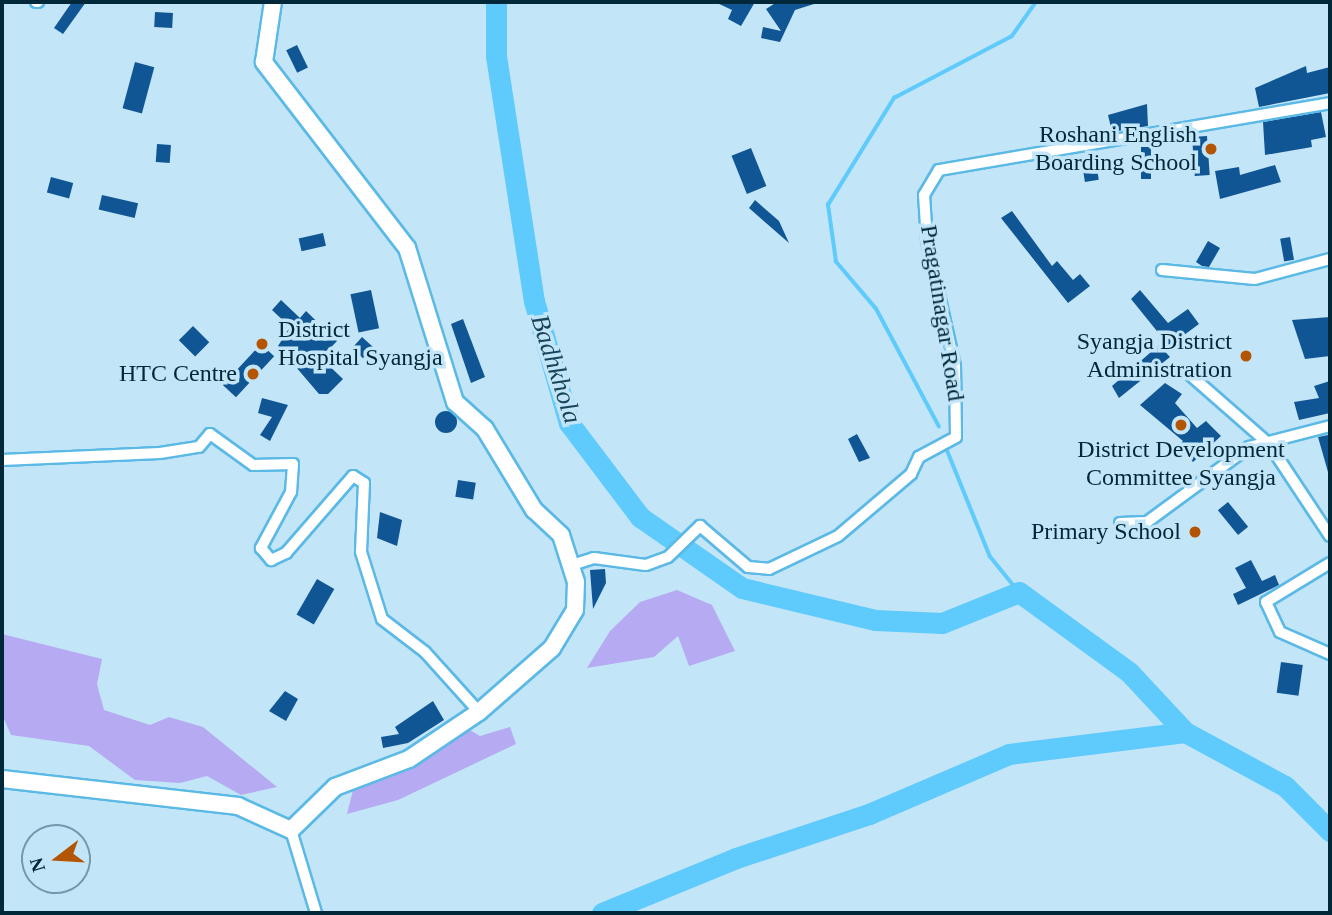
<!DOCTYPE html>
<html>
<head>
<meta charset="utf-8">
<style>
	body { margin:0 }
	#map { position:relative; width:1332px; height:915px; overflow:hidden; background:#c3e5f8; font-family:"Times New Roman",serif }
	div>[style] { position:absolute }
	.green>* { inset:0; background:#b6aaf2 }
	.stream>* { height:3.5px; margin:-1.75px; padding:0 1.75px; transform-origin:1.75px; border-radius:1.75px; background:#5fcafc }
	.river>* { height:21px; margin:-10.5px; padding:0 10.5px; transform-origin:10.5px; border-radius:10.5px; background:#5fcafc }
	.building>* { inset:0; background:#115694; transform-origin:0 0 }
	.round { border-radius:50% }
	.roads { filter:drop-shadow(2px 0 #5bb9e6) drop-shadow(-2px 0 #5bb9e6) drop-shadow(0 2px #5bb9e6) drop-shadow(0 -2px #5bb9e6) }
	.street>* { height:10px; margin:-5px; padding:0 5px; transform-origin:5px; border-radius:5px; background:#fff }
	.secondary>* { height:16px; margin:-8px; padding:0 8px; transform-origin:8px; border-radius:8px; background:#fff }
	.dots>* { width:19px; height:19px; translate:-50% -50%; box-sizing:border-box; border:4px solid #c3e5f8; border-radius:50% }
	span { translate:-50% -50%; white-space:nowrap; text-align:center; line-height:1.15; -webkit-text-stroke:7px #c3e5f8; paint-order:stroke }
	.poi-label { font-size:24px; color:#002839 }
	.right { translate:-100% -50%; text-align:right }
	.left { translate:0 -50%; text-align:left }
	.street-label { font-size:24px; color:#002839 }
	.water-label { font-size:26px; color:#18455a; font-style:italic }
	.frame { position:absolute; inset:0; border:4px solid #002839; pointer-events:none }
	.north { position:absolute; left:21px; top:824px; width:70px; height:70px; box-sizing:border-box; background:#c3e5f8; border:2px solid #7599ac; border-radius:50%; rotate:253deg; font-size:19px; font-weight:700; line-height:28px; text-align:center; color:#002839 }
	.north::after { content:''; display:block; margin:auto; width:24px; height:32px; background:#b35502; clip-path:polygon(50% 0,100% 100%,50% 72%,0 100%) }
</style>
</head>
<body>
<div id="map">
	<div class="green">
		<div style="clip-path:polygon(677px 590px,712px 605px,735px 651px,689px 666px,678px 636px,654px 657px,587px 668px,610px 631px,640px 602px)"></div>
		<div style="clip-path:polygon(2px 634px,102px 659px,97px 684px,104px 710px,150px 725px,169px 717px,203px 727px,277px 787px,241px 795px,207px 776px,180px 783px,135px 780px,89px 746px,11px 735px,2px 714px)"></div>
		<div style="clip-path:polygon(463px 726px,480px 736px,510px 727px,516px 744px,398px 800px,347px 814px,354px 786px)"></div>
	</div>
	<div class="stream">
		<div style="left:939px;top:427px;width:134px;rotate:-118.1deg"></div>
		<div style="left:876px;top:309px;width:62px;rotate:-130.4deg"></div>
		<div style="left:836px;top:262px;width:58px;rotate:-98deg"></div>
		<div style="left:828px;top:205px;width:126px;rotate:-58.3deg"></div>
		<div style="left:894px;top:98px;width:133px;rotate:-27.7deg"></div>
		<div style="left:1012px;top:36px;width:42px;rotate:-54.8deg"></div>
		<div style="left:946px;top:447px;width:118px;rotate:68deg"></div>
		<div style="left:990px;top:556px;width:46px;rotate:51.1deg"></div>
	</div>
	<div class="river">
		<div style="left:496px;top:2px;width:54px;rotate:90deg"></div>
		<div style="left:496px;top:56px;width:248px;rotate:81.2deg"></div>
		<div style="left:534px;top:301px;width:127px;rotate:74deg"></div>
		<div style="left:569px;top:423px;width:118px;rotate:52.9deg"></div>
		<div style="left:640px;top:517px;width:124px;rotate:34.8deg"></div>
		<div style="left:742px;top:588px;width:137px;rotate:13.5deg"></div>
		<div style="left:875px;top:620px;width:67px;rotate:2.6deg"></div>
		<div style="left:942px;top:623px;width:83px;rotate:-21.9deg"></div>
		<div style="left:1019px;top:592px;width:136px;rotate:36deg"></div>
		<div style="left:1129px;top:672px;width:82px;rotate:47deg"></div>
		<div style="left:602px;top:913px;width:145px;rotate:-22.3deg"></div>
		<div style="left:736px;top:858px;width:140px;rotate:-18.3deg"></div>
		<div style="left:869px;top:814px;width:152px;rotate:-23.2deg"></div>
		<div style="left:1009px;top:754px;width:177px;rotate:-7.1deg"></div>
		<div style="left:1185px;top:732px;width:114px;rotate:28.4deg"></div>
		<div style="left:1285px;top:786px;width:64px;rotate:45deg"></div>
	</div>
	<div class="building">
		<div style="clip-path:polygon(72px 2px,86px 2px,63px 34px,54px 28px)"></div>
		<div style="clip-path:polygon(715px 2px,755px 2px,741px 26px,728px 19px,732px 10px)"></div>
		<div style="clip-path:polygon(777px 2px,814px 4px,795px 10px,780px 42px,761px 38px,763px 27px,781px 31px,766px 9px)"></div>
		<div style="left:155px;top:12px;width:18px;height:15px;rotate:3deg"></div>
		<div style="left:297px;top:45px;width:25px;height:12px;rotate:64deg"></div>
		<div style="left:135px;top:62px;width:20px;height:48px;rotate:15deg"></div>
		<div style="clip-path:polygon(1306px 66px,1307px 73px,1330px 67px,1330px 93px,1259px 107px,1255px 88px)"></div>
		<div style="clip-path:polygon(1147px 104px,1148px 126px,1112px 132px,1108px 115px)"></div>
		<div style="clip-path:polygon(1321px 112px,1326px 137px,1311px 140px,1312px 147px,1265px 155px,1263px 122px)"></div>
		<div style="left:1207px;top:136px;width:39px;height:15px;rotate:86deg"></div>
		<div style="left:157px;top:144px;width:14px;height:18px;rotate:4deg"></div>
		<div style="left:1141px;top:147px;width:10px;height:32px"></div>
		<div style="left:751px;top:148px;width:41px;height:21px;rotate:68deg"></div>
		<div style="left:1095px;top:156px;width:24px;height:14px;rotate:81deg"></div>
		<div style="clip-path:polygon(1275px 165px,1281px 182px,1220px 199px,1215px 171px,1239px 167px,1240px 175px)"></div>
		<div style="left:51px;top:177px;width:23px;height:16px;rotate:15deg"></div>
		<div style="left:102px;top:195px;width:37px;height:15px;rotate:13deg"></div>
		<div style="clip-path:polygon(755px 200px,779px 221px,789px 243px,749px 208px)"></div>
		<div style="clip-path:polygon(1012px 211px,1052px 266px,1057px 261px,1073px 280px,1080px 274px,1090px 286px,1068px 303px,1001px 218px)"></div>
		<div style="left:323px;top:233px;width:13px;height:25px;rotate:77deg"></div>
		<div style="left:1290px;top:237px;width:23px;height:10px;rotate:80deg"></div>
		<div style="clip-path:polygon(1208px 241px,1220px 248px,1209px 267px,1202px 266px,1196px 262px)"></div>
		<div style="left:371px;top:290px;width:39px;height:21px;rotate:78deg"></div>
		<div style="clip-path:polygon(1140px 290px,1168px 323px,1188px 309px,1199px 324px,1169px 346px,1131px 299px)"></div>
		<div style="clip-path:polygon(281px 300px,300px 318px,306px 311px,337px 341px,321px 358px,343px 379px,328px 394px,319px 394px,278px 346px,290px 327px,272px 310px)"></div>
		<div style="clip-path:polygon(1330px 317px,1330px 356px,1305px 359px,1292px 320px)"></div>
		<div style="clip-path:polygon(463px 319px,485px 377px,471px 383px,451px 324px)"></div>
		<div style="left:193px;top:326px;width:23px;height:20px;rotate:45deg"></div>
		<div style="left:362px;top:337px;width:25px;height:15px;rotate:42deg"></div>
		<div style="left:261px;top:344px;width:18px;height:56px;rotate:43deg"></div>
		<div style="clip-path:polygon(1159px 345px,1170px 357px,1119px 398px,1112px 386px)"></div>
		<div style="clip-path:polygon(1330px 381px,1330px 413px,1299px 420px,1294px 402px,1319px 398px,1314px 386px)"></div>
		<div style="clip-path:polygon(1165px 383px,1182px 394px,1175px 403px,1197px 428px,1206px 421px,1221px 436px,1193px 462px,1178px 446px,1183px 441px,1140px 405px)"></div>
		<div style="clip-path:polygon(262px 398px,288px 405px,270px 441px,260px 435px,272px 417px,258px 413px)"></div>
		<div class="round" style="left:435px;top:411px;width:22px;height:22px"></div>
		<div style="clip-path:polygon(857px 434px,870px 458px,859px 462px,848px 439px)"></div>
		<div style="clip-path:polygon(1328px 435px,1330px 445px,1328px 472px,1318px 437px)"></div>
		<div style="left:458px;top:480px;width:18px;height:17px;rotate:9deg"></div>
		<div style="left:1228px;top:502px;width:32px;height:13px;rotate:51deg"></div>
		<div style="clip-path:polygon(380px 512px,402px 520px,397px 546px,377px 538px)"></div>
		<div style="clip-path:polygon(1251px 560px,1262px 581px,1275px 575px,1279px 585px,1238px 605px,1233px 594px,1246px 588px,1235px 568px)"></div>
		<div style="clip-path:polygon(605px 569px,606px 583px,593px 609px,590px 570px)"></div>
		<div style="left:317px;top:579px;width:20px;height:41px;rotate:30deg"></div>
		<div style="left:1281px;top:662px;width:22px;height:31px;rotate:8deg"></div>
		<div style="clip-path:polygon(285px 691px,298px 699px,286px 721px,269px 711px)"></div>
		<div style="clip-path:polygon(433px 701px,444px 720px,408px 743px,383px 748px,381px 737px,399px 734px,395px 727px)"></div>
	</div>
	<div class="roads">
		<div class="street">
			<div style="left:36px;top:2px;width:2px"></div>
			<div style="left:1162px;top:270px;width:93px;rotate:5.5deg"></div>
			<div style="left:1255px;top:279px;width:78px;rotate:-14.9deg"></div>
			<div style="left:1188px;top:373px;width:108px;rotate:41.2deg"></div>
			<div style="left:1269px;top:444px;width:110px;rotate:56.5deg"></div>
			<div style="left:2px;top:460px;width:158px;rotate:-2.5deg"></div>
			<div style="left:160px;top:453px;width:39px;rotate:-9deg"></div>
			<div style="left:199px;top:447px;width:17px;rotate:-50deg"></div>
			<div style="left:210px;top:434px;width:53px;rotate:35.8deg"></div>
			<div style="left:253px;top:465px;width:40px;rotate:-1.4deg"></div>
			<div style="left:293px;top:464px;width:28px;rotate:94deg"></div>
			<div style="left:291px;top:492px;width:64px;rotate:118.2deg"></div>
			<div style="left:261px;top:548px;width:16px;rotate:50deg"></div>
			<div style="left:271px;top:560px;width:17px;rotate:-25deg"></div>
			<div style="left:286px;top:553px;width:102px;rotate:-49deg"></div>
			<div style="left:353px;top:476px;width:13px;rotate:32deg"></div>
			<div style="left:364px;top:483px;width:69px;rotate:92.5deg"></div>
			<div style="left:361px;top:552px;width:70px;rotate:72.6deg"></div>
			<div style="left:382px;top:619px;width:54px;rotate:37.5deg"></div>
			<div style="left:425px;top:652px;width:81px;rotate:48deg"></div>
			<div style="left:1120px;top:523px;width:27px;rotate:-2deg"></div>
			<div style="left:1147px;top:522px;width:127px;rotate:-36.3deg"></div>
			<div style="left:1249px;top:447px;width:84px;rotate:-14.5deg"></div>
			<div style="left:1330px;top:563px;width:75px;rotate:148.6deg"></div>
			<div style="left:1266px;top:602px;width:33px;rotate:65deg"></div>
			<div style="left:1280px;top:632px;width:55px;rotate:23.7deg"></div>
			<div style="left:572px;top:565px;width:23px;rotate:-18deg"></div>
			<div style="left:594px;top:558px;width:52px;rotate:7.7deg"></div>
			<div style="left:646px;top:565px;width:23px;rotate:-20deg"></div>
			<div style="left:668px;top:557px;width:45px;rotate:-44.1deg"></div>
			<div style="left:700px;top:526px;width:63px;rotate:40.5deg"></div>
			<div style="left:748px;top:567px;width:21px;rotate:5deg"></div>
			<div style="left:769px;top:569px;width:76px;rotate:-25.6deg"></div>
			<div style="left:838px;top:536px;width:96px;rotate:-40.3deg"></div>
			<div style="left:911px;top:474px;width:19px;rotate:-65deg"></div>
			<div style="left:919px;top:457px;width:42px;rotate:-28.4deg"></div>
			<div style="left:956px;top:437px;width:71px;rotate:-90.8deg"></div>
			<div style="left:955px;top:366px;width:128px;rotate:-102.6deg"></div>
			<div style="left:927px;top:241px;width:46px;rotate:-93.7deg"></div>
			<div style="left:924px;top:195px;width:29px;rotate:-59deg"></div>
			<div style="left:939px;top:170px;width:397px;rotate:-9.7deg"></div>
			<div style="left:291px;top:830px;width:87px;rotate:73.2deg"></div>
		</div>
		<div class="secondary">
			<div style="left:2px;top:779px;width:238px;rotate:6.5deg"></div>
			<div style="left:238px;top:806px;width:58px;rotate:24.4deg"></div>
			<div style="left:291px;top:830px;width:62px;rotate:-44.3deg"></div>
			<div style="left:335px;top:787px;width:79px;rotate:-20.7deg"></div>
			<div style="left:409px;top:759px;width:84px;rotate:-33.9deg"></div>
			<div style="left:479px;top:712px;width:97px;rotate:-41.2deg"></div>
			<div style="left:552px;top:648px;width:44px;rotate:-58.8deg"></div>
			<div style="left:575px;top:610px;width:28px;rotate:-88deg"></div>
			<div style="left:576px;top:582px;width:49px;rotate:-107.7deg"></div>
			<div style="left:561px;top:535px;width:37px;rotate:-137deg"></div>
			<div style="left:534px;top:510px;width:95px;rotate:-121.2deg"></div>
			<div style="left:485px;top:429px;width:40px;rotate:-138deg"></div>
			<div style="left:455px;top:402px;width:161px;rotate:-107.3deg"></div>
			<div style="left:407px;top:248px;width:235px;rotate:-127.6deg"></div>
			<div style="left:264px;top:62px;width:61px;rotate:-81.5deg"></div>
		</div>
	</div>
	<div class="dots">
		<div style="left:1211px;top:149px;background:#b35502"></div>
		<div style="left:262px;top:344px;background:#b35502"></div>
		<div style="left:1246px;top:356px;background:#b35502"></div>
		<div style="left:253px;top:374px;background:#b35502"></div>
		<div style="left:1181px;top:425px;background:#b35502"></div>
		<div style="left:1195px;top:532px;background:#b35502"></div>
	</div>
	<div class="poi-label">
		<span class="right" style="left:1197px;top:149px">Roshani English<br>Boarding School</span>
		<span class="left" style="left:278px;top:344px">District<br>Hospital Syangja</span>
		<span class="right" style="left:1232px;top:356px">Syangja District<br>Administration</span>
		<span class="right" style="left:237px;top:374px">HTC Centre</span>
		<span style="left:1181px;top:464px">District Development<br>Committee Syangja</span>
		<span class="right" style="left:1181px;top:532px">Primary School</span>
	</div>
	<div class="street-label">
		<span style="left:942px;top:313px;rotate:81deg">Pragatinagar Road</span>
	</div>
	<div class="water-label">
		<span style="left:556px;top:369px;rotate:72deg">Badhkhola</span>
	</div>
	<div class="frame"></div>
	<div class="north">N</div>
</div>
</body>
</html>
